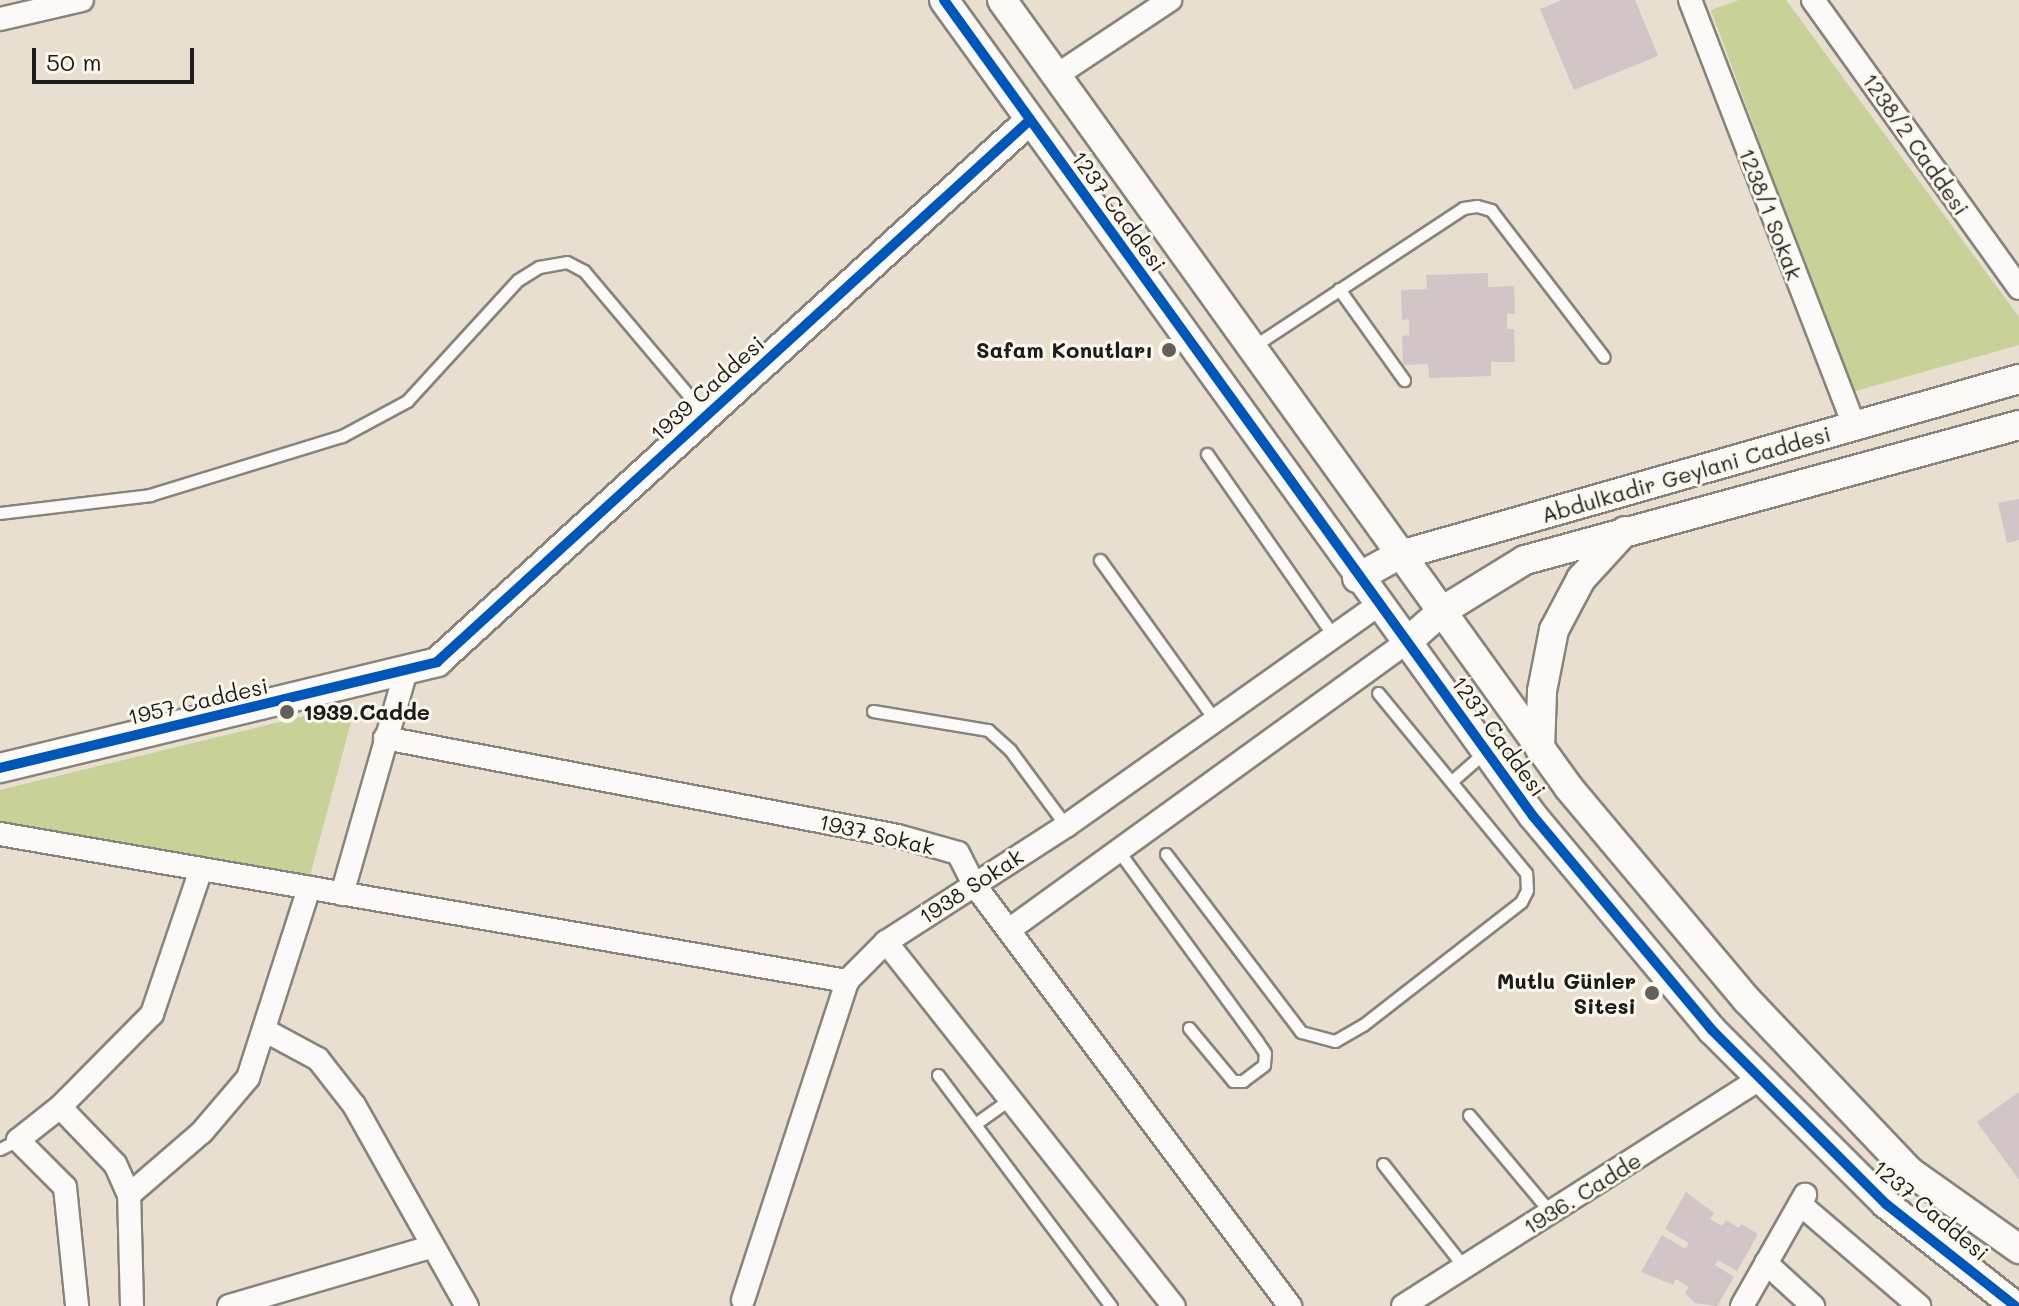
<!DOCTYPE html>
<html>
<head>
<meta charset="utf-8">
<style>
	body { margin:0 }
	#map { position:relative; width:2019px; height:1306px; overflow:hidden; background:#e8dfd0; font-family:Mali,sans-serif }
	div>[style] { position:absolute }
	.green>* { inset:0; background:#c7d198 }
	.building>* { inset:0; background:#d3c4c7 }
	.roads { filter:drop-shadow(2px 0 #88847c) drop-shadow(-2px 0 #88847c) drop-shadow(0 2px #88847c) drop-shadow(0 -2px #88847c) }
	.service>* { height:11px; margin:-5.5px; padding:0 5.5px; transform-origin:5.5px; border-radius:5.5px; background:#fcfaf8 }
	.minor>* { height:22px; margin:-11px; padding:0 11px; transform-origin:11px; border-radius:11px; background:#fcfaf8 }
	.tertiary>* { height:28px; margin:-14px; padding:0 14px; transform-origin:14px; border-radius:14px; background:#fcfaf8 }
	.cycleway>* { height:10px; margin:-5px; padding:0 5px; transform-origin:5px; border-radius:5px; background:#0057b8 }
	.dots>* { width:22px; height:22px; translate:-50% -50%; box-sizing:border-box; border:4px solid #fbf7ec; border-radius:50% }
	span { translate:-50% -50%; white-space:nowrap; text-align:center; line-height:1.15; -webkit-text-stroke:6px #fbf7ec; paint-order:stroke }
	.street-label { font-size:22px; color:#1c1c1c }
	.poi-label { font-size:22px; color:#1c1c1c; font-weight:700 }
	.right { translate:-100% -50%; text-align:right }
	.left { translate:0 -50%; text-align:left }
	.scale { position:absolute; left:32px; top:48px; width:162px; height:36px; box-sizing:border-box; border:4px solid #1c1c1c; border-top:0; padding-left:10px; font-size:24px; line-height:28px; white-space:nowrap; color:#1c1c1c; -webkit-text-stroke:6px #fbf7ec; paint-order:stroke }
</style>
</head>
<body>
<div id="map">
	<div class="green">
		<div style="clip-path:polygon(1739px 0,1786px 0,2019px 317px,2019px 345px,1852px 392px,1711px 10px)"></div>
		<div style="clip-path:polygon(333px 709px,351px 722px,310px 876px,296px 880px,0 823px,0 790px)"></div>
	</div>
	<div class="building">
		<div style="clip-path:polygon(1562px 0,1635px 0,1658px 56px,1574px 90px,1540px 9px)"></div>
		<div style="clip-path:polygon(1488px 273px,1488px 287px,1514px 286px,1515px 314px,1507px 314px,1507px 329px,1514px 329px,1515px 362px,1491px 362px,1491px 376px,1429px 378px,1428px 364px,1403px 365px,1402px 336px,1409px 335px,1409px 319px,1402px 320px,1401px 290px,1427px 289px,1426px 275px)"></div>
		<div style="clip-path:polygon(2019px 499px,2019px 540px,2007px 543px,1998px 503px)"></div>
		<div style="clip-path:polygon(2019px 1092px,2019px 1180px,1977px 1122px)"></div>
		<div style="clip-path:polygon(1686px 1192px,1714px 1213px,1710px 1219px,1722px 1226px,1726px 1220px,1739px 1228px,1741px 1224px,1758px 1234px,1737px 1271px,1718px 1260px,1715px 1265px,1734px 1277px,1717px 1306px,1695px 1303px,1685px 1293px,1689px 1287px,1676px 1279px,1673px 1285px,1641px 1272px,1662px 1235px,1685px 1249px,1689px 1243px,1665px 1229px)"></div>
	</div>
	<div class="roads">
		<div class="service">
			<div style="left:1339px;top:289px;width:112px;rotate:54.5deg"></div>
			<div style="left:1254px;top:346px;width:250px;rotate:-33.4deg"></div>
			<div style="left:1463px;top:208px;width:14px;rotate:-8deg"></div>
			<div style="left:1477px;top:206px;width:15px;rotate:16deg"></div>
			<div style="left:1491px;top:210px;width:185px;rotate:52.5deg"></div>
			<div style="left:1207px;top:454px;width:223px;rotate:55.2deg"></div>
			<div style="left:0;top:513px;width:151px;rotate:-6.8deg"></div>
			<div style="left:150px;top:495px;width:201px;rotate:-17.1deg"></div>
			<div style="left:342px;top:436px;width:74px;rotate:-28.3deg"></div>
			<div style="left:407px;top:401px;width:164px;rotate:-47.5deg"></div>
			<div style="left:518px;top:280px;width:25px;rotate:-32deg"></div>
			<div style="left:539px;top:267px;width:28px;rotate:-10deg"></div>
			<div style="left:567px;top:262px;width:19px;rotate:28deg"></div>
			<div style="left:584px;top:271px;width:189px;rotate:49.9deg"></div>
			<div style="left:1100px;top:560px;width:197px;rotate:54.3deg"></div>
			<div style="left:873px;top:711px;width:117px;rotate:9.4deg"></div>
			<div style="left:988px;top:730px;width:30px;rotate:42deg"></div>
			<div style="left:1010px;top:750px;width:94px;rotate:53.6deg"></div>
			<div style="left:1453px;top:780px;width:44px;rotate:-41.3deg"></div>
			<div style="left:1120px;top:853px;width:233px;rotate:53.9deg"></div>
			<div style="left:1257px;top:1041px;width:14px;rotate:56deg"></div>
			<div style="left:1265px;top:1053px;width:12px;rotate:95deg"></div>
			<div style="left:1264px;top:1065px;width:26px;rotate:143deg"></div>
			<div style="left:1243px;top:1081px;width:10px;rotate:180deg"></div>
			<div style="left:1233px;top:1081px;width:69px;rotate:-129.7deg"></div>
			<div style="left:1166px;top:854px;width:223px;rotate:52.8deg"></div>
			<div style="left:1301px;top:1032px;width:35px;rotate:15deg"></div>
			<div style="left:1335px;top:1041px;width:32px;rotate:-30deg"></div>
			<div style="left:1363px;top:1025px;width:200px;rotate:-37.9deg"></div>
			<div style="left:1521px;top:902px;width:13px;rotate:-63deg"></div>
			<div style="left:1527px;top:890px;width:17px;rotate:-93deg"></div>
			<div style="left:1526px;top:873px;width:233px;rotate:-129.4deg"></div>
			<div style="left:938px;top:1075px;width:289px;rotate:53.2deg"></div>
			<div style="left:1469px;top:1115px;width:126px;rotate:50.1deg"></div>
			<div style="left:975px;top:1124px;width:43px;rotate:-35.5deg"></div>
			<div style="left:0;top:1149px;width:20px;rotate:-27deg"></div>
			<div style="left:1383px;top:1164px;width:131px;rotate:51.8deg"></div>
		</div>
		<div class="minor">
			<div style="left:1690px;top:0;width:456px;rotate:68.9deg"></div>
			<div style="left:1813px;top:0;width:354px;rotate:54.4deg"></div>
			<div style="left:0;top:19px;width:84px;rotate:-13deg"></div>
			<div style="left:1057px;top:75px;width:136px;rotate:-33.6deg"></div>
			<div style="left:385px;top:738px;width:522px;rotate:10.82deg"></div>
			<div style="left:898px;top:836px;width:62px;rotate:15.8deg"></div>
			<div style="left:958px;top:853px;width:34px;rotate:63deg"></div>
			<div style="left:973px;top:883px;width:529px;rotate:53.15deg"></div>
			<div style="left:0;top:834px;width:860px;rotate:9.85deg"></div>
			<div style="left:342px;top:894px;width:229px;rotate:-74deg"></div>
			<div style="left:1009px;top:930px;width:490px;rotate:-35.9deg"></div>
			<div style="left:886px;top:942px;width:464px;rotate:51.7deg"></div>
			<div style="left:266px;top:1031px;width:59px;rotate:28.3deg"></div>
			<div style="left:318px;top:1059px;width:58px;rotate:52deg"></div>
			<div style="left:354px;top:1105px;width:231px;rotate:60.7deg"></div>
			<div style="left:60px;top:1107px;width:53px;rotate:141.8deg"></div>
			<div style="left:18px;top:1140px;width:66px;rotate:45deg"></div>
			<div style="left:65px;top:1187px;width:120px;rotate:84.2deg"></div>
			<div style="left:129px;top:1195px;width:34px;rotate:-114deg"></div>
			<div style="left:115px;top:1164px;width:79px;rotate:-134deg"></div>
			<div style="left:60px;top:1107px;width:131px;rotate:-45.3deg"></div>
			<div style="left:152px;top:1014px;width:153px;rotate:-71.3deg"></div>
			<div style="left:1800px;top:1204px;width:157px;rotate:40.6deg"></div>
			<div style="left:1766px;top:1263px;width:64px;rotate:42.5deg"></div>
			<div style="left:743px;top:1300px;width:336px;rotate:-71.9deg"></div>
			<div style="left:847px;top:981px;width:55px;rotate:-45deg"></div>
			<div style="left:886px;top:942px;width:214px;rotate:-32.8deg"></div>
			<div style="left:1066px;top:826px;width:381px;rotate:-35.3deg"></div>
			<div style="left:132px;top:1306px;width:111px;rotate:-91.5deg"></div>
			<div style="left:129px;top:1195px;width:96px;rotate:-40.8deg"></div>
			<div style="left:202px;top:1132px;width:71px;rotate:-49.6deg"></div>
			<div style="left:248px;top:1078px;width:200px;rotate:-72.2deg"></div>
			<div style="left:229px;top:1306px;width:210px;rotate:-16.3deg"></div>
			<div style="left:1403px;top:1306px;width:423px;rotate:-32.5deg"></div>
			<div style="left:1742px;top:1306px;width:128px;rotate:-60.4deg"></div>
		</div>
		<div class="tertiary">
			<div style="left:944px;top:0;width:1006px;rotate:54.18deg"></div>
			<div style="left:1533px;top:816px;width:279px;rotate:50.1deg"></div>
			<div style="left:1712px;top:1030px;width:246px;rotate:45deg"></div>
			<div style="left:1886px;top:1204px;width:164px;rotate:38.3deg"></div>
			<div style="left:1002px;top:0;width:971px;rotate:54.26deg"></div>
			<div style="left:1569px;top:788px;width:277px;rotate:50deg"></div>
			<div style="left:1747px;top:1000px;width:236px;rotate:46.5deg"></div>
			<div style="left:1909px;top:1171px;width:135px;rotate:35.3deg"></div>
			<div style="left:1357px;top:578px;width:46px;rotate:-28.8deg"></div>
			<div style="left:1397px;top:556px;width:647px;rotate:-15.88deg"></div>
			<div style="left:1406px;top:643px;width:48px;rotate:-41.6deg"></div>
			<div style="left:1442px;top:611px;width:97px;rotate:-31.6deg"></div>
			<div style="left:1525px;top:560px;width:512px;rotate:-15.28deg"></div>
			<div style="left:1540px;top:749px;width:58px;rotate:-88deg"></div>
			<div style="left:1542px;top:691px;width:62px;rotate:-78.9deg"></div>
			<div style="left:1554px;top:630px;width:58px;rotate:-62.1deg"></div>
			<div style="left:1581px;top:579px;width:65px;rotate:-47.5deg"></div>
			<div style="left:0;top:768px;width:450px;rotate:-13.6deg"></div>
			<div style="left:437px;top:662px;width:803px;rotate:-42.43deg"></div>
		</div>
	</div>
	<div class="cycleway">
		<div style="left:944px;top:0;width:1006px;rotate:54.18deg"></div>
		<div style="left:1533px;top:816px;width:279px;rotate:50.1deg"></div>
		<div style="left:1712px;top:1030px;width:246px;rotate:45deg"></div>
		<div style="left:1886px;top:1204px;width:164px;rotate:38.3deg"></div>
		<div style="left:0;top:768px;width:450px;rotate:-13.6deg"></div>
		<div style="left:437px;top:662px;width:803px;rotate:-42.43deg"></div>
	</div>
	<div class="dots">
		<div style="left:1169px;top:350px;background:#63605b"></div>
		<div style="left:287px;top:712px;background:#63605b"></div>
		<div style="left:1652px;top:993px;background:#63605b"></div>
	</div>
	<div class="street-label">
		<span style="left:1916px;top:144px;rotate:55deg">1238/2 Caddesi</span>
		<span style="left:1119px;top:211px;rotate:54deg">1237 Caddesi</span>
		<span style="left:1771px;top:214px;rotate:69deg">1238/1 Sokak</span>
		<span style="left:707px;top:388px;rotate:-42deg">1939 Caddesi</span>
		<span style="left:1686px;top:474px;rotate:-16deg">Abdulkadir Geylani Caddesi</span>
		<span style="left:198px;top:701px;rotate:-13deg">1957 Caddesi</span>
		<span style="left:1499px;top:736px;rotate:54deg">1237 Caddesi</span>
		<span style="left:877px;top:834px;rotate:13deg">1937 Sokak</span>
		<span style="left:971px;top:886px;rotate:-33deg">1938 Sokak</span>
		<span style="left:1582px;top:1193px;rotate:-32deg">1936. Cadde</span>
		<span style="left:1931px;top:1210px;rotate:40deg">1237 Caddesi</span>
	</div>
	<div class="poi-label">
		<span class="right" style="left:1153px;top:350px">Safam Konutları</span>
		<span class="left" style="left:303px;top:712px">1939.Cadde</span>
		<span class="right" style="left:1636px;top:993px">Mutlu Günler<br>Sitesi</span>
	</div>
	<div class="scale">50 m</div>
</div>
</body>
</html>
